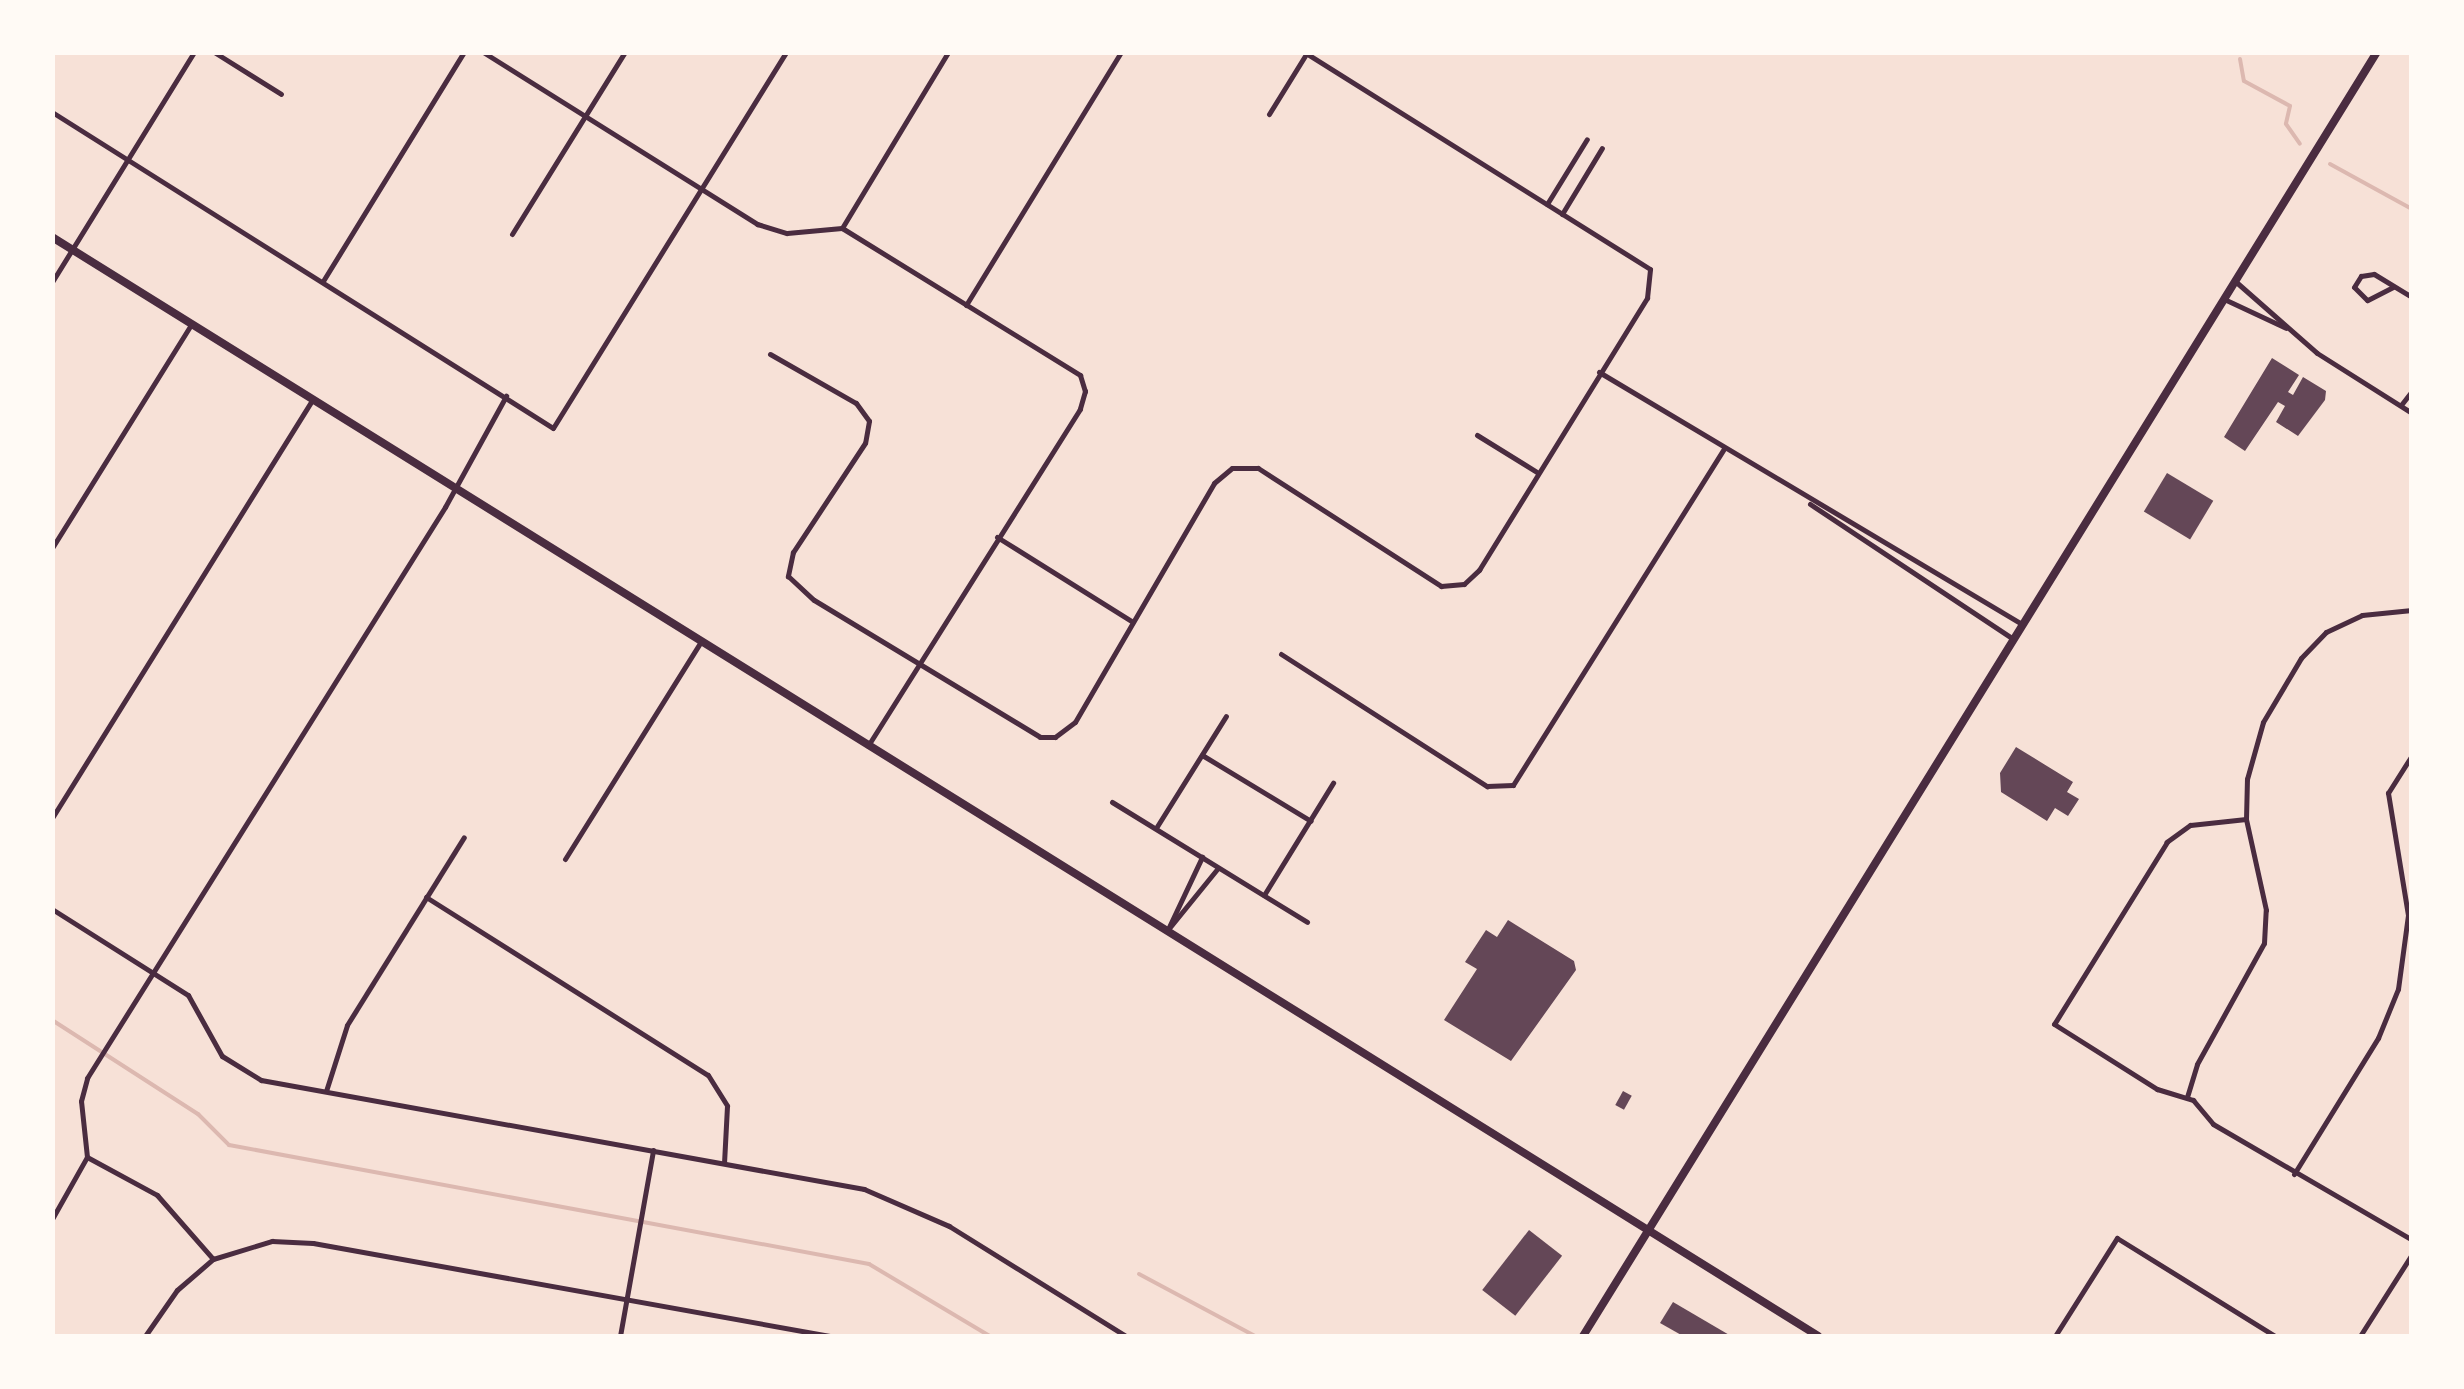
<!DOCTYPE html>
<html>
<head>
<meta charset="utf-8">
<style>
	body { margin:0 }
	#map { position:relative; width:2464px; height:1389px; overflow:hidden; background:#f7e1d7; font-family:Helvetica,sans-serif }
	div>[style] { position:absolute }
	.stream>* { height:4px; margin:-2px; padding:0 2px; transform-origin:2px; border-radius:2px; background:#dcb8b0 }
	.building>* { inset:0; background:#644757; transform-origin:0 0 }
	.minor>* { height:5px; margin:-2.5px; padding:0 2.5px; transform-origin:2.5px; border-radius:2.5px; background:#4a2c40 }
	.secondary>* { height:8px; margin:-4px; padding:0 4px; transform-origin:4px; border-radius:4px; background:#4a2c40 }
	span { translate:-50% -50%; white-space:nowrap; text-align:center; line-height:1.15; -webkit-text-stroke:10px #fffaf5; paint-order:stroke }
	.frame { position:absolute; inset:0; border:55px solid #fffaf5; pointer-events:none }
</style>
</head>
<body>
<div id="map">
	<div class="stream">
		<div style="left:2240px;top:59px;width:22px;rotate:80deg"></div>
		<div style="left:2244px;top:81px;width:52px;rotate:28.5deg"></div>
		<div style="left:2290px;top:106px;width:18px;rotate:103deg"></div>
		<div style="left:2286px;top:124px;width:24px;rotate:55deg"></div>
		<div style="left:2330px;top:164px;width:94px;rotate:28.8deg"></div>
		<div style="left:52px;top:1020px;width:174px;rotate:32.8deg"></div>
		<div style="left:198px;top:1114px;width:44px;rotate:45deg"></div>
		<div style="left:229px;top:1145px;width:651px;rotate:10.53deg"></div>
		<div style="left:869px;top:1264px;width:141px;rotate:30.8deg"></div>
		<div style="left:1139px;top:1274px;width:132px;rotate:28.1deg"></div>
	</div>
	<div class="building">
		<div style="clip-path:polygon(2272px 358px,2299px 375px,2288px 392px,2293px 395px,2303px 377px,2326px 391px,2325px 400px,2298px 436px,2276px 422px,2285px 406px,2278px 402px,2245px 451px,2224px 437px)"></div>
		<div style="left:2167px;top:473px;width:54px;height:45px;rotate:31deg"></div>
		<div style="clip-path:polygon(2016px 747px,2073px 782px,2067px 792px,2079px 799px,2068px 816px,2055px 808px,2047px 821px,2001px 792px,2000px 773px)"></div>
		<div style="clip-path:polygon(1508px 920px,1574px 961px,1576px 970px,1511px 1061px,1444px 1020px,1477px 969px,1465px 962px,1486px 930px,1497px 937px)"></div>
		<div style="left:1623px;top:1091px;width:10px;height:16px;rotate:29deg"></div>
		<div style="left:1529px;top:1230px;width:42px;height:76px;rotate:38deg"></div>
		<div style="clip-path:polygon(1673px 1302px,1731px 1336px,1683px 1336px,1660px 1323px)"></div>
	</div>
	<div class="minor">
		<div style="left:214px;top:52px;width:79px;rotate:32.1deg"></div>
		<div style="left:483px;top:52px;width:324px;rotate:32.1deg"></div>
		<div style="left:757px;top:224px;width:31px;rotate:17deg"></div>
		<div style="left:787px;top:233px;width:55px;rotate:-5.2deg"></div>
		<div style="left:842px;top:228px;width:280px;rotate:31.7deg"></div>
		<div style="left:1080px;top:375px;width:17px;rotate:73deg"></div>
		<div style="left:1085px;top:391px;width:19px;rotate:106deg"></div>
		<div style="left:1080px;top:409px;width:398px;rotate:122.2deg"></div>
		<div style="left:52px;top:112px;width:592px;rotate:32.24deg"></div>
		<div style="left:553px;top:428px;width:442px;rotate:-58.2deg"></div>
		<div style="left:1269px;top:114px;width:70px;rotate:-58.3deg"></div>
		<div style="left:1547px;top:204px;width:76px;rotate:-58.4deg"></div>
		<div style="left:1562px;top:214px;width:77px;rotate:-58.8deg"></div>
		<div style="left:842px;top:228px;width:205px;rotate:-58.9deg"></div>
		<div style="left:512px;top:234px;width:214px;rotate:-58.2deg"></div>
		<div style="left:323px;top:281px;width:269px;rotate:-58.4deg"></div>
		<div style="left:2235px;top:281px;width:109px;rotate:41.3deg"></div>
		<div style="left:2317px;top:353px;width:112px;rotate:32.3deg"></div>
		<div style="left:52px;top:282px;width:270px;rotate:-58.3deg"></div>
		<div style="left:2393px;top:287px;width:29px;rotate:153deg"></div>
		<div style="left:2367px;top:300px;width:18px;rotate:-135deg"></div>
		<div style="left:2354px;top:287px;width:13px;rotate:-58deg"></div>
		<div style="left:2361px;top:276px;width:13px;rotate:-9deg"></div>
		<div style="left:2374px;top:274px;width:44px;rotate:31.2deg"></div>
		<div style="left:2224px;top:299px;width:68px;rotate:25.1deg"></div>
		<div style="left:966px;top:305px;width:297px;rotate:-58.5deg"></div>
		<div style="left:770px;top:354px;width:99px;rotate:29.7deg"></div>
		<div style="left:856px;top:403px;width:22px;rotate:54deg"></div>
		<div style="left:869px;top:421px;width:22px;rotate:100deg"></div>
		<div style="left:865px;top:443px;width:131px;rotate:123.4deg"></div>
		<div style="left:793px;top:552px;width:25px;rotate:102deg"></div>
		<div style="left:788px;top:576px;width:35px;rotate:43deg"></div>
		<div style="left:814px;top:600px;width:264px;rotate:31.2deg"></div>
		<div style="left:1040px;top:737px;width:15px"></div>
		<div style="left:1055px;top:737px;width:25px;rotate:-37deg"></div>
		<div style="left:1075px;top:722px;width:276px;rotate:-59.8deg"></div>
		<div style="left:1214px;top:483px;width:23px;rotate:-40deg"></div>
		<div style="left:1232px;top:468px;width:26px"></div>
		<div style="left:1258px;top:468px;width:218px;rotate:32.8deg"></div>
		<div style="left:1441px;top:586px;width:23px;rotate:-5deg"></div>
		<div style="left:1464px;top:584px;width:21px;rotate:-43deg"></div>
		<div style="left:1479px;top:570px;width:320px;rotate:-58.3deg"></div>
		<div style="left:1647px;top:298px;width:29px;rotate:-84deg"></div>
		<div style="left:1650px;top:269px;width:408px;rotate:-147.9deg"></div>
		<div style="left:1599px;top:372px;width:492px;rotate:30.8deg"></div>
		<div style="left:2401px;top:405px;width:18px;rotate:-52deg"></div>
		<div style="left:1477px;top:435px;width:70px;rotate:31.7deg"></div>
		<div style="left:1810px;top:504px;width:242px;rotate:33.6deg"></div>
		<div style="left:997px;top:537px;width:160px;rotate:32deg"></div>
		<div style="left:52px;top:548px;width:265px;rotate:-58.1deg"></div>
		<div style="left:1281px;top:654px;width:245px;rotate:32.7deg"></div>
		<div style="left:1487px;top:786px;width:26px;rotate:-2deg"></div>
		<div style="left:1513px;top:785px;width:397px;rotate:-57.9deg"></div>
		<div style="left:1202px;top:755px;width:127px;rotate:31.2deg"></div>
		<div style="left:1112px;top:802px;width:229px;rotate:31.6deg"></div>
		<div style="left:52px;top:818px;width:494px;rotate:-58.1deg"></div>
		<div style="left:2246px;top:819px;width:56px;rotate:173.9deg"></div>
		<div style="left:2190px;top:825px;width:29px;rotate:144deg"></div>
		<div style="left:2167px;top:842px;width:214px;rotate:121.8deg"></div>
		<div style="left:2054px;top:1024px;width:122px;rotate:32.3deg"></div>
		<div style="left:2157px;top:1089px;width:38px;rotate:17deg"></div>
		<div style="left:2193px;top:1100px;width:31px;rotate:50deg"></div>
		<div style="left:2213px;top:1124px;width:230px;rotate:30.2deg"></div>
		<div style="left:1156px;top:828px;width:132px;rotate:-58deg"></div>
		<div style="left:565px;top:859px;width:257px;rotate:-58deg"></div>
		<div style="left:1264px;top:895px;width:132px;rotate:-58.4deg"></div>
		<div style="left:426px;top:897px;width:333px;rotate:32.3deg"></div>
		<div style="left:708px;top:1075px;width:36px;rotate:58deg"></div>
		<div style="left:727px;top:1106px;width:57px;rotate:93deg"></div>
		<div style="left:52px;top:909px;width:161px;rotate:32.3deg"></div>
		<div style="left:188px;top:995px;width:70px;rotate:60.9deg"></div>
		<div style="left:222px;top:1056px;width:46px;rotate:31.6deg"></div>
		<div style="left:261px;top:1080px;width:613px;rotate:10.25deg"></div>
		<div style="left:864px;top:1189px;width:93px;rotate:23.5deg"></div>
		<div style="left:949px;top:1226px;width:208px;rotate:31.9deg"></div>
		<div style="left:1170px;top:927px;width:76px;rotate:-50.9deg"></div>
		<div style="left:1168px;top:929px;width:80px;rotate:-64.7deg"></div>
		<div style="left:326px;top:1091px;width:69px;rotate:-72.3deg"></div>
		<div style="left:347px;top:1025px;width:221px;rotate:-58.1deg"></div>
		<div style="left:2187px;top:1097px;width:34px;rotate:-73deg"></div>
		<div style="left:2197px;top:1064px;width:138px;rotate:-61deg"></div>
		<div style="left:2264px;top:943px;width:33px;rotate:-87deg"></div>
		<div style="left:2266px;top:910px;width:93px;rotate:-102.4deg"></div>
		<div style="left:2246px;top:819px;width:40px;rotate:-88.6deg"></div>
		<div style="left:2247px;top:779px;width:59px;rotate:-74.3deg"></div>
		<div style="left:2263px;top:722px;width:74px;rotate:-59.3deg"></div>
		<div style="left:2301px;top:658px;width:36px;rotate:-46deg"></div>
		<div style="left:2326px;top:632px;width:40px;rotate:-25deg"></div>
		<div style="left:2362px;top:615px;width:50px;rotate:-5.7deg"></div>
		<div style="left:87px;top:1157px;width:80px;rotate:28.5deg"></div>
		<div style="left:157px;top:1195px;width:85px;rotate:48.8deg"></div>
		<div style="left:213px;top:1259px;width:62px;rotate:-17deg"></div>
		<div style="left:272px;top:1241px;width:41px;rotate:2.8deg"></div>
		<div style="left:313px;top:1243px;width:525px;rotate:10.2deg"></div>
		<div style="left:2294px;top:1174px;width:160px;rotate:-58.3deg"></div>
		<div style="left:2378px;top:1038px;width:53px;rotate:-67.8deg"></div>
		<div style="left:2398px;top:989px;width:75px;rotate:-82.3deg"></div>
		<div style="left:2408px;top:915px;width:124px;rotate:-99.3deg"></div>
		<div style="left:2388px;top:793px;width:45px;rotate:-57.7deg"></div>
		<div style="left:52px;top:1219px;width:71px;rotate:-60.6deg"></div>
		<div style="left:87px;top:1157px;width:56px;rotate:-96.1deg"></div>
		<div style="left:81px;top:1101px;width:24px;rotate:-75deg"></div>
		<div style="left:87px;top:1078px;width:674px;rotate:-57.91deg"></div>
		<div style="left:445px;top:507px;width:127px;rotate:-61.2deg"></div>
		<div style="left:145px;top:1336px;width:56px;rotate:-55.2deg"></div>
		<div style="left:177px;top:1290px;width:48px;rotate:-40.7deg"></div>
		<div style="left:620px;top:1336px;width:189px;rotate:-79.9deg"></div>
		<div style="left:2055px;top:1336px;width:116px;rotate:-57.7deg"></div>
		<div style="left:2117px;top:1238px;width:186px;rotate:31.8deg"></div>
		<div style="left:2360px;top:1336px;width:97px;rotate:-57.6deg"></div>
	</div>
	<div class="secondary">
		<div style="left:52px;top:237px;width:2080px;rotate:31.89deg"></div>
		<div style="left:1583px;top:1336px;width:1510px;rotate:-58.27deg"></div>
	</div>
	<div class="frame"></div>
</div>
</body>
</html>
